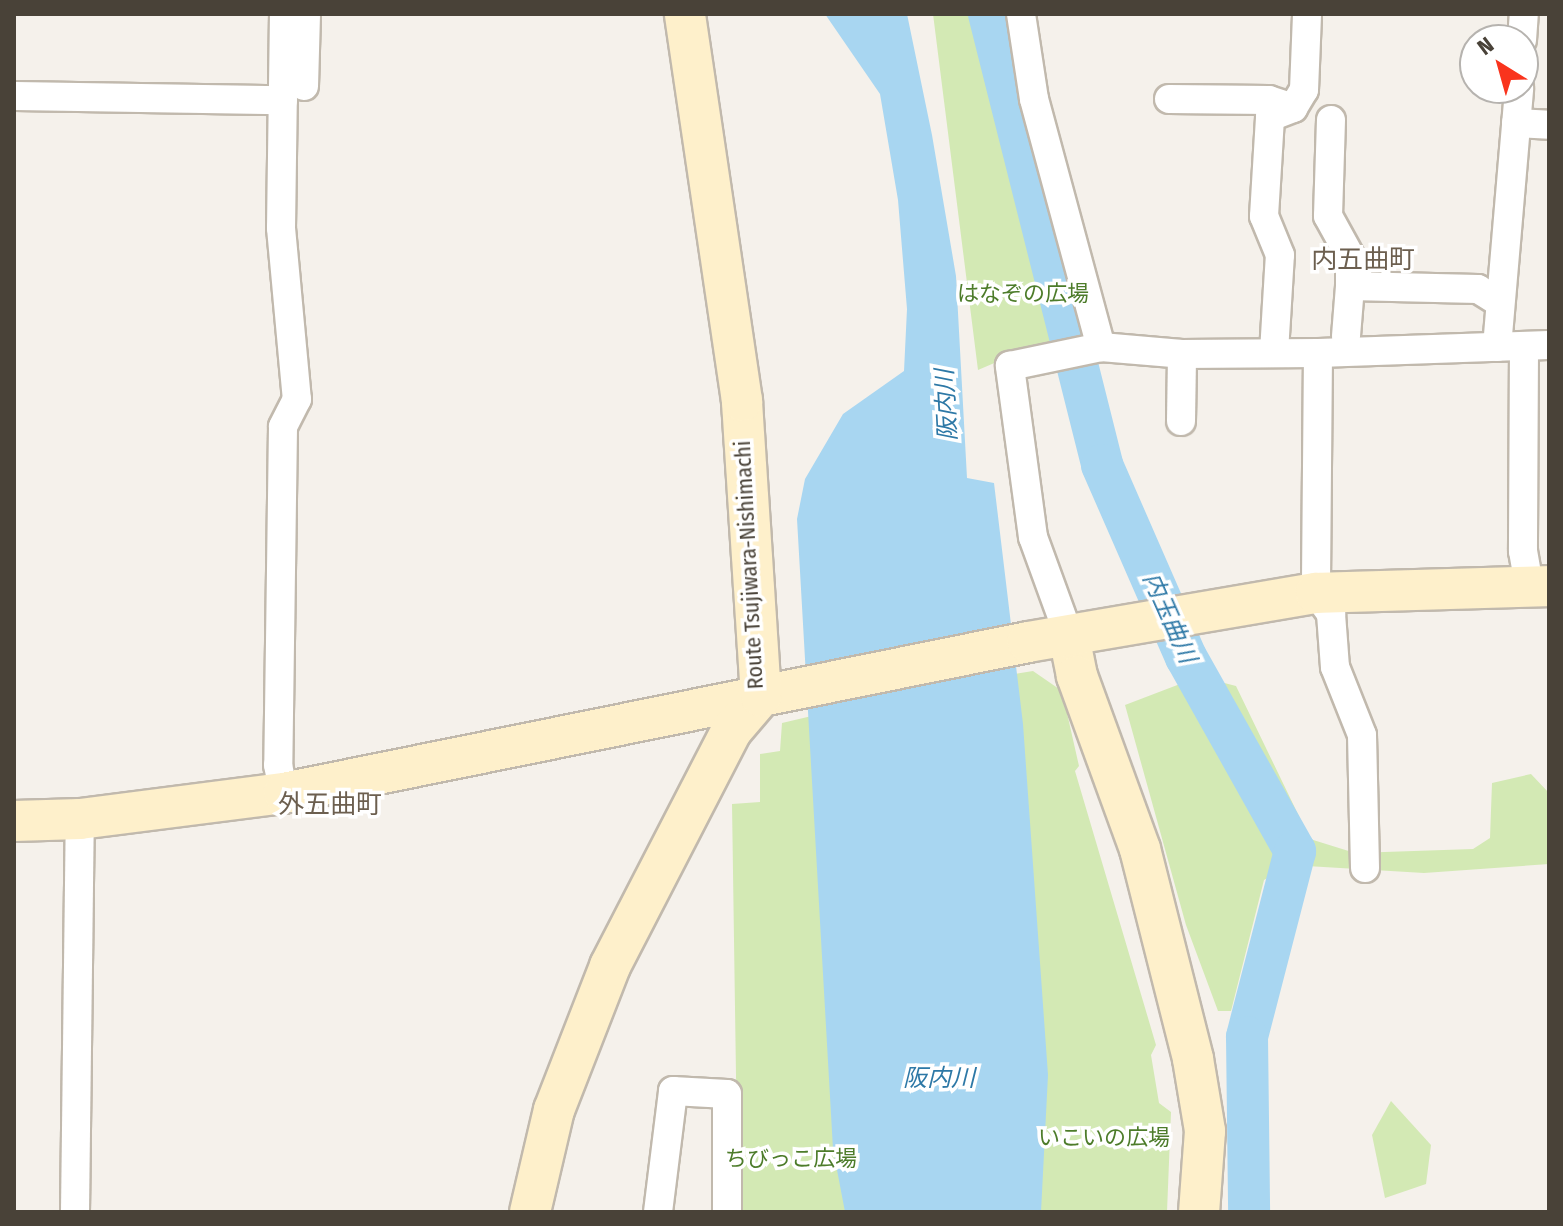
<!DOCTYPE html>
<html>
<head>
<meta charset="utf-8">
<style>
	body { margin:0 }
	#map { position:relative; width:1563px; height:1226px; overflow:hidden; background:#f5f1eb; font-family:"Fira Sans Condensed","Noto Sans JP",sans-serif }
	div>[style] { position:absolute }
	.green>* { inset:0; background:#d3e9b4 }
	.water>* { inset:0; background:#a8d6f1 }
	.river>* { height:42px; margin:-21px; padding:0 21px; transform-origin:21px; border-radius:21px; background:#a8d6f1 }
	.roads { filter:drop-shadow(2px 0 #c1b9ad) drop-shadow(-2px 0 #c1b9ad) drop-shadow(0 2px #c1b9ad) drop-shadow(0 -2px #c1b9ad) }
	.street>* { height:28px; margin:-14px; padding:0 14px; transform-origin:14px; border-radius:14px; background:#fff }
	.secondary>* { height:40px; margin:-20px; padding:0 20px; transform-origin:20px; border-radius:20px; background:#fef0cb }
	span { translate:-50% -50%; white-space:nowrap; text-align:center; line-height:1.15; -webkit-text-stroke:7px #fff; paint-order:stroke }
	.park-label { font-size:22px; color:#4d7c2a }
	.street-label { font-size:22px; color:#494238 }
	.water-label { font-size:24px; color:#2d78a6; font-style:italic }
	.quarter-label { font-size:26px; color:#6c5f4f }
	.frame { position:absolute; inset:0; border:16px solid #494238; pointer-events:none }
	.north { position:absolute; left:1459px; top:24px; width:80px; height:80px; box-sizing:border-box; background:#fff; border:2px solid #b6b3af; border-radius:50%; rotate:323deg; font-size:22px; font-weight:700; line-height:32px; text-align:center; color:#494238 }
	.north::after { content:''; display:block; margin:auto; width:28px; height:36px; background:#f9341d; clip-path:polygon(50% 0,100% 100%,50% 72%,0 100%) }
</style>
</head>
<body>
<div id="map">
	<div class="green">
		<div style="clip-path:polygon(933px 14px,1015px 14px,1087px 333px,1080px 340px,1006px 358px,978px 370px)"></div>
		<div style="clip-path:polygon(1196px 640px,1209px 679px,1236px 686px,1310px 839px,1355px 853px,1473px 849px,1490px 838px,1492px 783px,1531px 774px,1549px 793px,1549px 864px,1424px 873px,1290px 865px,1264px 880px,1231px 1011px,1218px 1011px,1186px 925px,1125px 705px,1180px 684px,1175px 646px)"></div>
		<div style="clip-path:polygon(1033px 671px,1062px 691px,1079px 766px,1075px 771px,1156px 1045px,1151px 1055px,1159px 1103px,1171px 1112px,1167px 1212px,1041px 1212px,1040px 1053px,1009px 675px)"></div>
		<div style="clip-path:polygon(816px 715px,849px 1212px,738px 1212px,732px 804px,760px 802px,760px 754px,780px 751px,782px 723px)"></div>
		<div style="clip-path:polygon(1391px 1101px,1431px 1145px,1426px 1184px,1385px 1198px,1372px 1135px)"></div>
	</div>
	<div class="water">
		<div style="clip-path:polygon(825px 14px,907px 14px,932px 135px,956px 276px,967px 478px,994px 483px,1023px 724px,1048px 1075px,1041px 1212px,845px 1212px,833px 1149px,797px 519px,805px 479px,843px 414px,904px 371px,907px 309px,898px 200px,880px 94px)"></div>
	</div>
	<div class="river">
		<div style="left:989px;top:14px;width:465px;rotate:75.9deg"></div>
		<div style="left:1102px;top:465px;width:210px;rotate:66.4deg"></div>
		<div style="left:1186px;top:657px;width:223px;rotate:60.7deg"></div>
		<div style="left:1295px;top:851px;width:192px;rotate:104.5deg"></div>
		<div style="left:1247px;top:1037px;width:175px;rotate:89.3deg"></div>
	</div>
	<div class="roads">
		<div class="street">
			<div style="left:284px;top:14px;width:214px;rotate:90.8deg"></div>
			<div style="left:281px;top:228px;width:172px;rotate:84.7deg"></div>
			<div style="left:297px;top:399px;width:31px;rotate:117deg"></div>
			<div style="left:283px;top:427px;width:338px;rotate:90.8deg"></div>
			<div style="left:278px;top:765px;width:29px;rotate:78deg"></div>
			<div style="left:1021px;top:14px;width:86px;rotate:81.3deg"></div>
			<div style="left:1034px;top:99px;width:257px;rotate:74.9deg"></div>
			<div style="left:1522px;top:40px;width:26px;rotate:-86deg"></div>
			<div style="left:304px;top:86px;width:72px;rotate:-88.4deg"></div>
			<div style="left:14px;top:96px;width:269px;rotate:0.9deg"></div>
			<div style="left:1169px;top:99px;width:100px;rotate:0.6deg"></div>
			<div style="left:1269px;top:100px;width:25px;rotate:18deg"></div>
			<div style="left:1331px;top:120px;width:96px;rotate:91.8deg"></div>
			<div style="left:1328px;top:216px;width:46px;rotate:61.2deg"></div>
			<div style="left:1350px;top:256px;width:30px;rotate:90deg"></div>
			<div style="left:1350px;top:286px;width:128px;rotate:1.3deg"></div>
			<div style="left:1478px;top:289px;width:25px;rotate:32deg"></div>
			<div style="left:1516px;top:123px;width:33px;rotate:3deg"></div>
			<div style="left:1346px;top:336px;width:50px;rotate:-85.4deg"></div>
			<div style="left:1497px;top:347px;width:260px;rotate:-85.1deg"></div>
			<div style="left:1524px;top:349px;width:202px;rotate:90.3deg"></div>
			<div style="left:1523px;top:551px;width:36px;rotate:80deg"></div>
			<div style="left:1274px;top:352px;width:97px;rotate:-86.5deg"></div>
			<div style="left:1280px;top:255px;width:42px;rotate:-112.3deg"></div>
			<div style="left:1264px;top:216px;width:99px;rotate:-86.5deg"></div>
			<div style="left:1270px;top:117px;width:25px;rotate:-21deg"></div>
			<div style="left:1293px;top:108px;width:21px;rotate:-59deg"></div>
			<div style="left:1304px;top:90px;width:76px;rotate:-87.7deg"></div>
			<div style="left:1318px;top:353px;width:231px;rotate:-2deg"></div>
			<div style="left:1181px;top:421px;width:67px;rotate:-89.1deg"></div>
			<div style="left:1069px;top:636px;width:105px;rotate:-110deg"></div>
			<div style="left:1033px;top:537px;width:173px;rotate:-97.7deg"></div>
			<div style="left:1010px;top:366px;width:93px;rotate:-11.8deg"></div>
			<div style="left:1101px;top:347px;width:81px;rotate:4.9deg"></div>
			<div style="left:1182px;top:354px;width:136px;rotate:-0.4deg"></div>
			<div style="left:1318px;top:353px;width:240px;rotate:90.5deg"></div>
			<div style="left:1316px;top:593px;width:26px;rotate:54deg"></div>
			<div style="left:1331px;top:614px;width:53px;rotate:85.7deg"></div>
			<div style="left:1335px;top:667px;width:73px;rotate:68.3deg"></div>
			<div style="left:1362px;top:735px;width:133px;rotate:88.7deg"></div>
			<div style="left:75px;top:1212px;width:393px;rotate:-89.3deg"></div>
			<div style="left:658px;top:1212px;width:122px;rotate:-82.9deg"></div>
			<div style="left:673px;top:1091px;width:54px;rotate:3.2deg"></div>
			<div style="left:727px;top:1094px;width:118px;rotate:90deg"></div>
		</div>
		<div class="secondary">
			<div style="left:1069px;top:636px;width:41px;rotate:78.7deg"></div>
			<div style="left:1077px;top:676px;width:184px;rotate:70deg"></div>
			<div style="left:1140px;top:849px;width:217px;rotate:75.8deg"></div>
			<div style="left:1193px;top:1059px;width:73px;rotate:80.5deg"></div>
			<div style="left:1205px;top:1131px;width:81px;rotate:94.2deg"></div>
			<div style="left:14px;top:821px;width:66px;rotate:-1.7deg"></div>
			<div style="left:80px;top:819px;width:206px;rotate:-7.3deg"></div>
			<div style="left:284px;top:793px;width:759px;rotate:-11.47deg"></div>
			<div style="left:1028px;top:642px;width:292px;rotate:-9.7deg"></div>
			<div style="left:1316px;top:593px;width:233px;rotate:-1.7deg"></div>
			<div style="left:530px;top:1212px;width:105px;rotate:-76.8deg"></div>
			<div style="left:554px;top:1110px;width:155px;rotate:-68.7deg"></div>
			<div style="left:610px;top:966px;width:266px;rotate:-62.7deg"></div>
			<div style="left:732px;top:730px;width:45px;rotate:-49.5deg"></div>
			<div style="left:761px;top:696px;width:296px;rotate:-93.7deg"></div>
			<div style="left:742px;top:401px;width:391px;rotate:-98.4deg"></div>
		</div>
	</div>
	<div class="park-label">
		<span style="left:1023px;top:294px">はなぞの広場</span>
		<span style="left:1104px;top:1138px">いこいの広場</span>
		<span style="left:791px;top:1159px">ちびっこ広場</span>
	</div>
	<div class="street-label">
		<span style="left:749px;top:565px;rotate:-93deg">Route Tsujiwara-Nishimachi</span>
	</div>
	<div class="water-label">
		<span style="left:947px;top:405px;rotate:-93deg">阪内川</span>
		<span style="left:1169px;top:618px;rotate:66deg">内玉曲川</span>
		<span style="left:939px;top:1079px">阪内川</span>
	</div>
	<div class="quarter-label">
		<span style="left:1363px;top:260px">内五曲町</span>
		<span style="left:330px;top:805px">外五曲町</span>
	</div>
	<div class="frame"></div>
	<div class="north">N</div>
</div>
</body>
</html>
